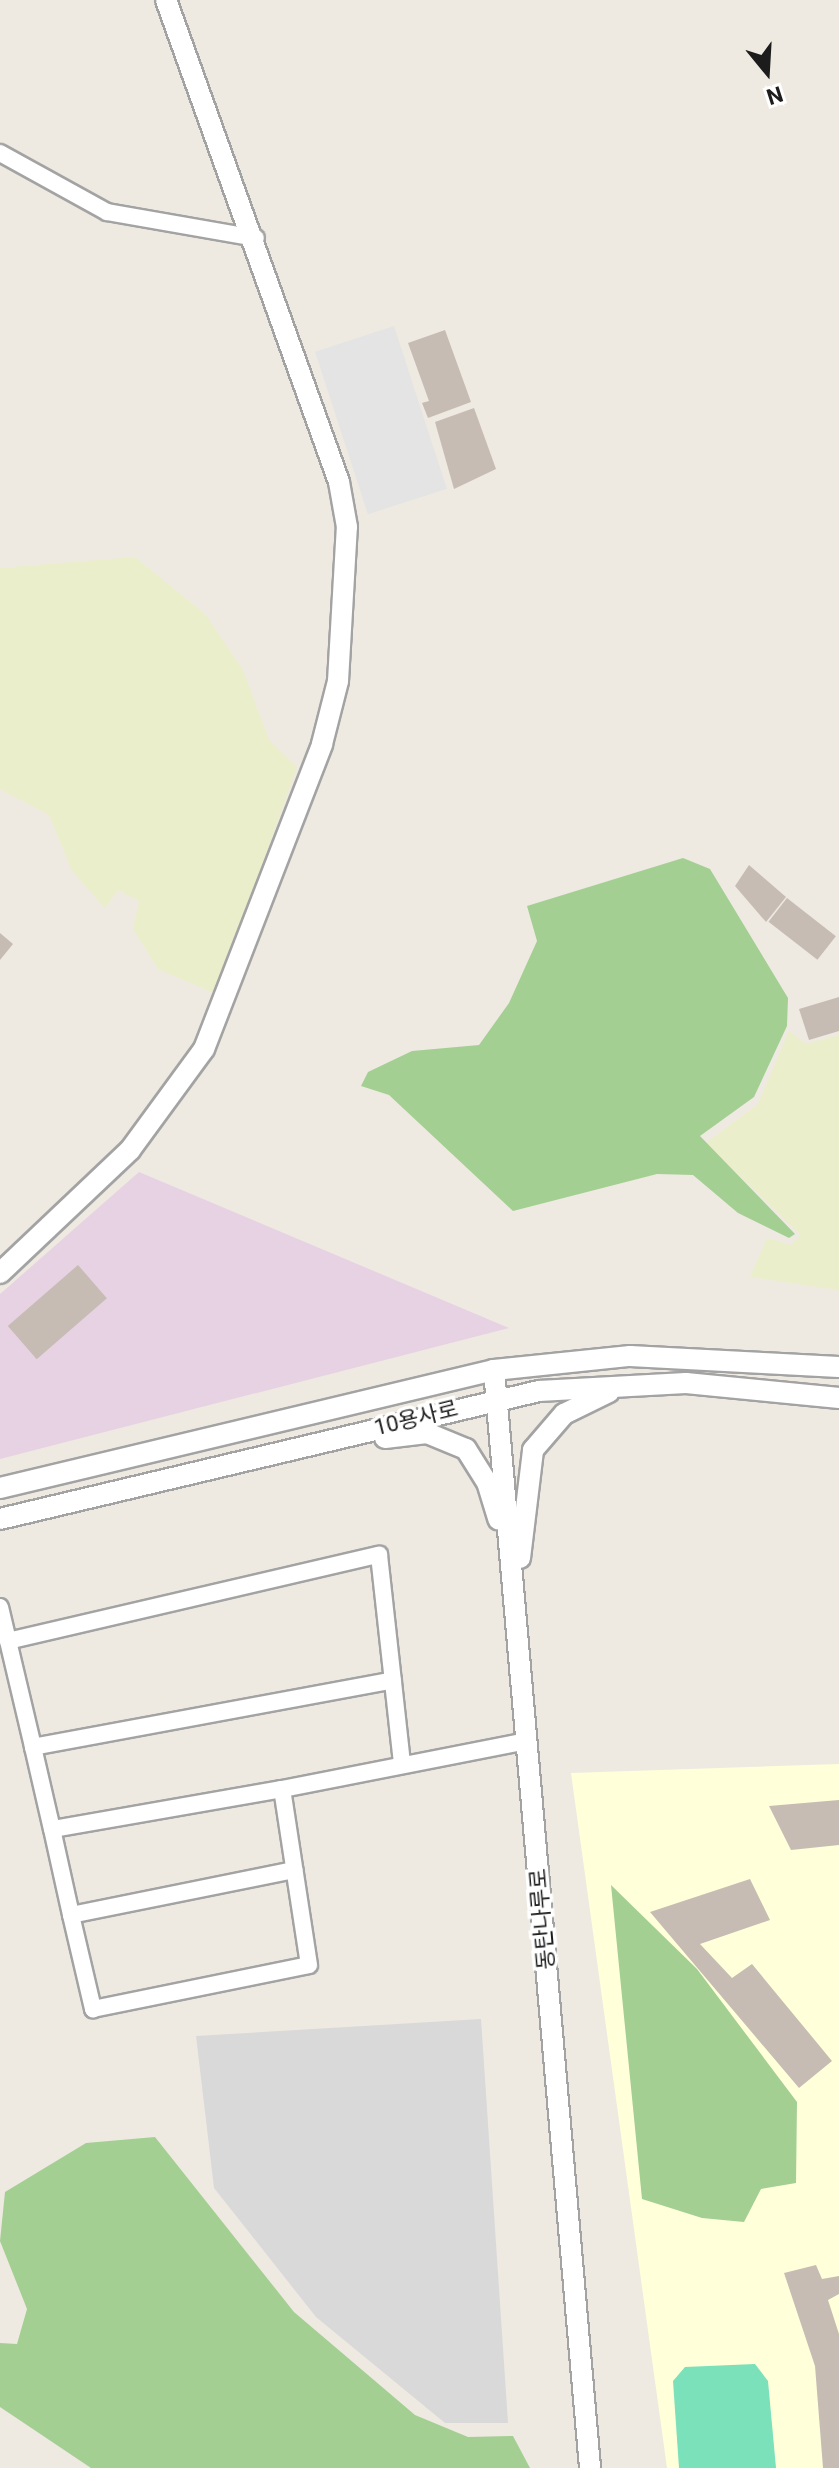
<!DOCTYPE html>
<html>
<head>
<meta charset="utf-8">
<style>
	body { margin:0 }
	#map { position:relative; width:839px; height:2468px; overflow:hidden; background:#eeeae1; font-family:Roboto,"Noto Sans KR",sans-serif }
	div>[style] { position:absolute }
	.residential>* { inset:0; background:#dad9d9 }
	.industrial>* { inset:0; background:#e7d2e3 }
	.education>* { inset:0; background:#ffffd9 }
	.farmland>* { inset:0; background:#ebeecb }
	.forest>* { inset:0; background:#a4cf93 }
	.pitch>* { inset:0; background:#7ae1bb }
	.parking>* { inset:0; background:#e4e4e4; transform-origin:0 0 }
	.building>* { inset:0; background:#c6bcb4; transform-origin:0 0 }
	.roads { filter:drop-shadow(2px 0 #a3a3a3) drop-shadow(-2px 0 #a3a3a3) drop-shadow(0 2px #a3a3a3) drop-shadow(0 -2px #a3a3a3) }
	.minor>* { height:16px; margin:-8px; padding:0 8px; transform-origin:8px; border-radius:8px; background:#fff }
	.tertiary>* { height:20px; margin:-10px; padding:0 10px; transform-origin:10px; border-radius:10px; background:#fff }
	span { translate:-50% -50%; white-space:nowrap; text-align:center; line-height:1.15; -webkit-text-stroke:7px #fff; paint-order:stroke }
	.street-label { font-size:22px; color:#1c1c1c }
	.north { position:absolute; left:727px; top:32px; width:80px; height:80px; -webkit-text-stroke:6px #fff; paint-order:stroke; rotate:162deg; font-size:22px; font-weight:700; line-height:32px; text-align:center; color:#1c1c1c }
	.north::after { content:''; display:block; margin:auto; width:28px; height:36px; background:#1c1c1c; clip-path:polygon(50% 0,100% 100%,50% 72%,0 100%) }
</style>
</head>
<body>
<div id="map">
	<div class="residential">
		<div style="clip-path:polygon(481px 2019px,508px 2423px,445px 2423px,316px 2317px,214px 2188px,196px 2036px)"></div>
	</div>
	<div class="industrial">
		<div style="clip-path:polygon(139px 1172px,509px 1328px,0 1459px,0 1294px)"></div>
	</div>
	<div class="education">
		<div style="clip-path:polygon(839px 1764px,839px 2468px,667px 2468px,571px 1773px)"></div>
	</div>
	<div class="farmland">
		<div style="clip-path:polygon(135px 557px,205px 614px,243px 670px,269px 740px,297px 767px,216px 994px,158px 969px,133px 929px,139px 901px,118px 890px,105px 908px,72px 871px,49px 815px,0 789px,0 568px)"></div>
		<div style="clip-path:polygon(789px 1031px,806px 1044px,839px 1035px,839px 1290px,750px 1277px,767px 1238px,791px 1245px,801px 1235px,706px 1143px,758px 1104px)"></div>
	</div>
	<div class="forest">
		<div style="clip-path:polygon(683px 858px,710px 869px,788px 998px,787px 1026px,754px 1097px,700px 1136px,795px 1234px,789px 1238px,738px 1213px,693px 1175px,657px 1174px,513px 1211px,389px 1095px,361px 1086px,368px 1072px,412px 1051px,479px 1045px,509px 1003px,537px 941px,527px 906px)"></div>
		<div style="clip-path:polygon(611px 1885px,697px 1969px,797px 2102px,796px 2183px,761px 2189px,744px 2222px,702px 2218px,642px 2199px)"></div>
		<div style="clip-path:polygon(155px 2137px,294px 2312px,415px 2415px,468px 2437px,513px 2436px,530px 2468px,91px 2468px,0 2407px,0 2343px,17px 2344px,27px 2309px,0 2241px,5px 2192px,86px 2143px)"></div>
	</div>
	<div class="pitch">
		<div style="clip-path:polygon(755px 2364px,768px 2381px,776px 2468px,679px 2468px,673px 2381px,685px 2367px)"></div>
	</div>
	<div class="parking">
		<div style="left:394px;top:326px;width:171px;height:83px;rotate:72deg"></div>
	</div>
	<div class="building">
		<div style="clip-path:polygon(445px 330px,471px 402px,428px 418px,422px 403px,429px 401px,408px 343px)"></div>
		<div style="clip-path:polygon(474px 408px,496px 469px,454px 489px,435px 422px)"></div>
		<div style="clip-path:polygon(749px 865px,786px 897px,766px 922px,735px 886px)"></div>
		<div style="left:787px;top:898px;width:62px;height:30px;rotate:38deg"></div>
		<div style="clip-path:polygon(0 933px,13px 944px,0 960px)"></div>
		<div style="clip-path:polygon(839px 997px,839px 1031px,809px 1040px,799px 1009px)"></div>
		<div style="left:78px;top:1265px;width:44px;height:93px;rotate:49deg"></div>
		<div style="clip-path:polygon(839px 1800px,839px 1845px,791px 1850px,769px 1806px)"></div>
		<div style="clip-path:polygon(750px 1879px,770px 1920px,700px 1944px,732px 1978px,752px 1964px,832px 2061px,799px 2088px,650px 1912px)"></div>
		<div style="clip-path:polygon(816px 2265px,822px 2279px,839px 2276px,839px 2294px,828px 2300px,839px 2334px,839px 2468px,823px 2468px,815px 2366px,784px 2273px)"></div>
	</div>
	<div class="roads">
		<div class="minor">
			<div style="left:0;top:153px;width:122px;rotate:28.9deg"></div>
			<div style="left:107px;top:212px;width:151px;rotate:9.9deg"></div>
			<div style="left:0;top:1607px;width:144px;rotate:76.7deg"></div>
			<div style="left:33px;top:1747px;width:84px;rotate:77deg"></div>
			<div style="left:52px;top:1829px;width:88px;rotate:77.5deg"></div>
			<div style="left:71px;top:1915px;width:97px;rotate:76.8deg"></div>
			<div style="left:93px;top:2009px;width:220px;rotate:-11.5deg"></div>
			<div style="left:309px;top:1965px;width:178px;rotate:-98.7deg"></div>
			<div style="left:282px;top:1789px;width:233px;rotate:170.1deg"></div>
			<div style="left:8px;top:1641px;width:381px;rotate:-13.1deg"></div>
			<div style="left:379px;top:1555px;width:211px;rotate:83.7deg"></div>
			<div style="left:33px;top:1747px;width:366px;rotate:-10.5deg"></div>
			<div style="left:282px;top:1789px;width:250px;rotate:-11.1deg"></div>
			<div style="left:71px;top:1915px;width:228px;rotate:-11.4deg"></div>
		</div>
		<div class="tertiary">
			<div style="left:0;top:1273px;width:179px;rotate:-43.4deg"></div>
			<div style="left:130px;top:1150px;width:125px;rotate:-53.8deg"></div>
			<div style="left:204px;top:1049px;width:327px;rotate:-68.8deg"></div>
			<div style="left:322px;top:744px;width:65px;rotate:-75.7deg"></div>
			<div style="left:338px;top:681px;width:154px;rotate:-86.7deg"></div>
			<div style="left:347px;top:527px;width:46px;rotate:-100.1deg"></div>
			<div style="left:339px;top:482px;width:512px;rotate:-109.74deg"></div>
			<div style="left:494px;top:1370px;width:1102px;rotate:85deg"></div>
			<div style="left:385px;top:1438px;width:42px;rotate:-6.8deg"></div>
			<div style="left:427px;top:1433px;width:42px;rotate:22.3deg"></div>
			<div style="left:466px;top:1449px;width:39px;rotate:58deg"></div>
			<div style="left:487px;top:1482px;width:39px;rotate:73deg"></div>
			<div style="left:0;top:1488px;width:508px;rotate:-13.43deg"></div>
			<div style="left:494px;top:1370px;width:137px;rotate:-5.9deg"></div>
			<div style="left:630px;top:1356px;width:209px;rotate:3deg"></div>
			<div style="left:0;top:1519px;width:554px;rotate:-13.36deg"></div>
			<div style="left:539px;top:1391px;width:147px;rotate:-3.1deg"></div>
			<div style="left:686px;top:1383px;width:154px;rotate:5.6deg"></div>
			<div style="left:520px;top:1558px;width:109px;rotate:-83.1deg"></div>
			<div style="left:533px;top:1450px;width:48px;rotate:-49.3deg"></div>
			<div style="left:564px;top:1414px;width:50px;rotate:-26.1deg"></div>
		</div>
	</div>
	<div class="street-label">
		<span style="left:416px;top:1418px;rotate:-14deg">10용사로</span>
		<span style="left:542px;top:1919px;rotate:-95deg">동탄나루로</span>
	</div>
	<div class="north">N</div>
</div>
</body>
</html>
